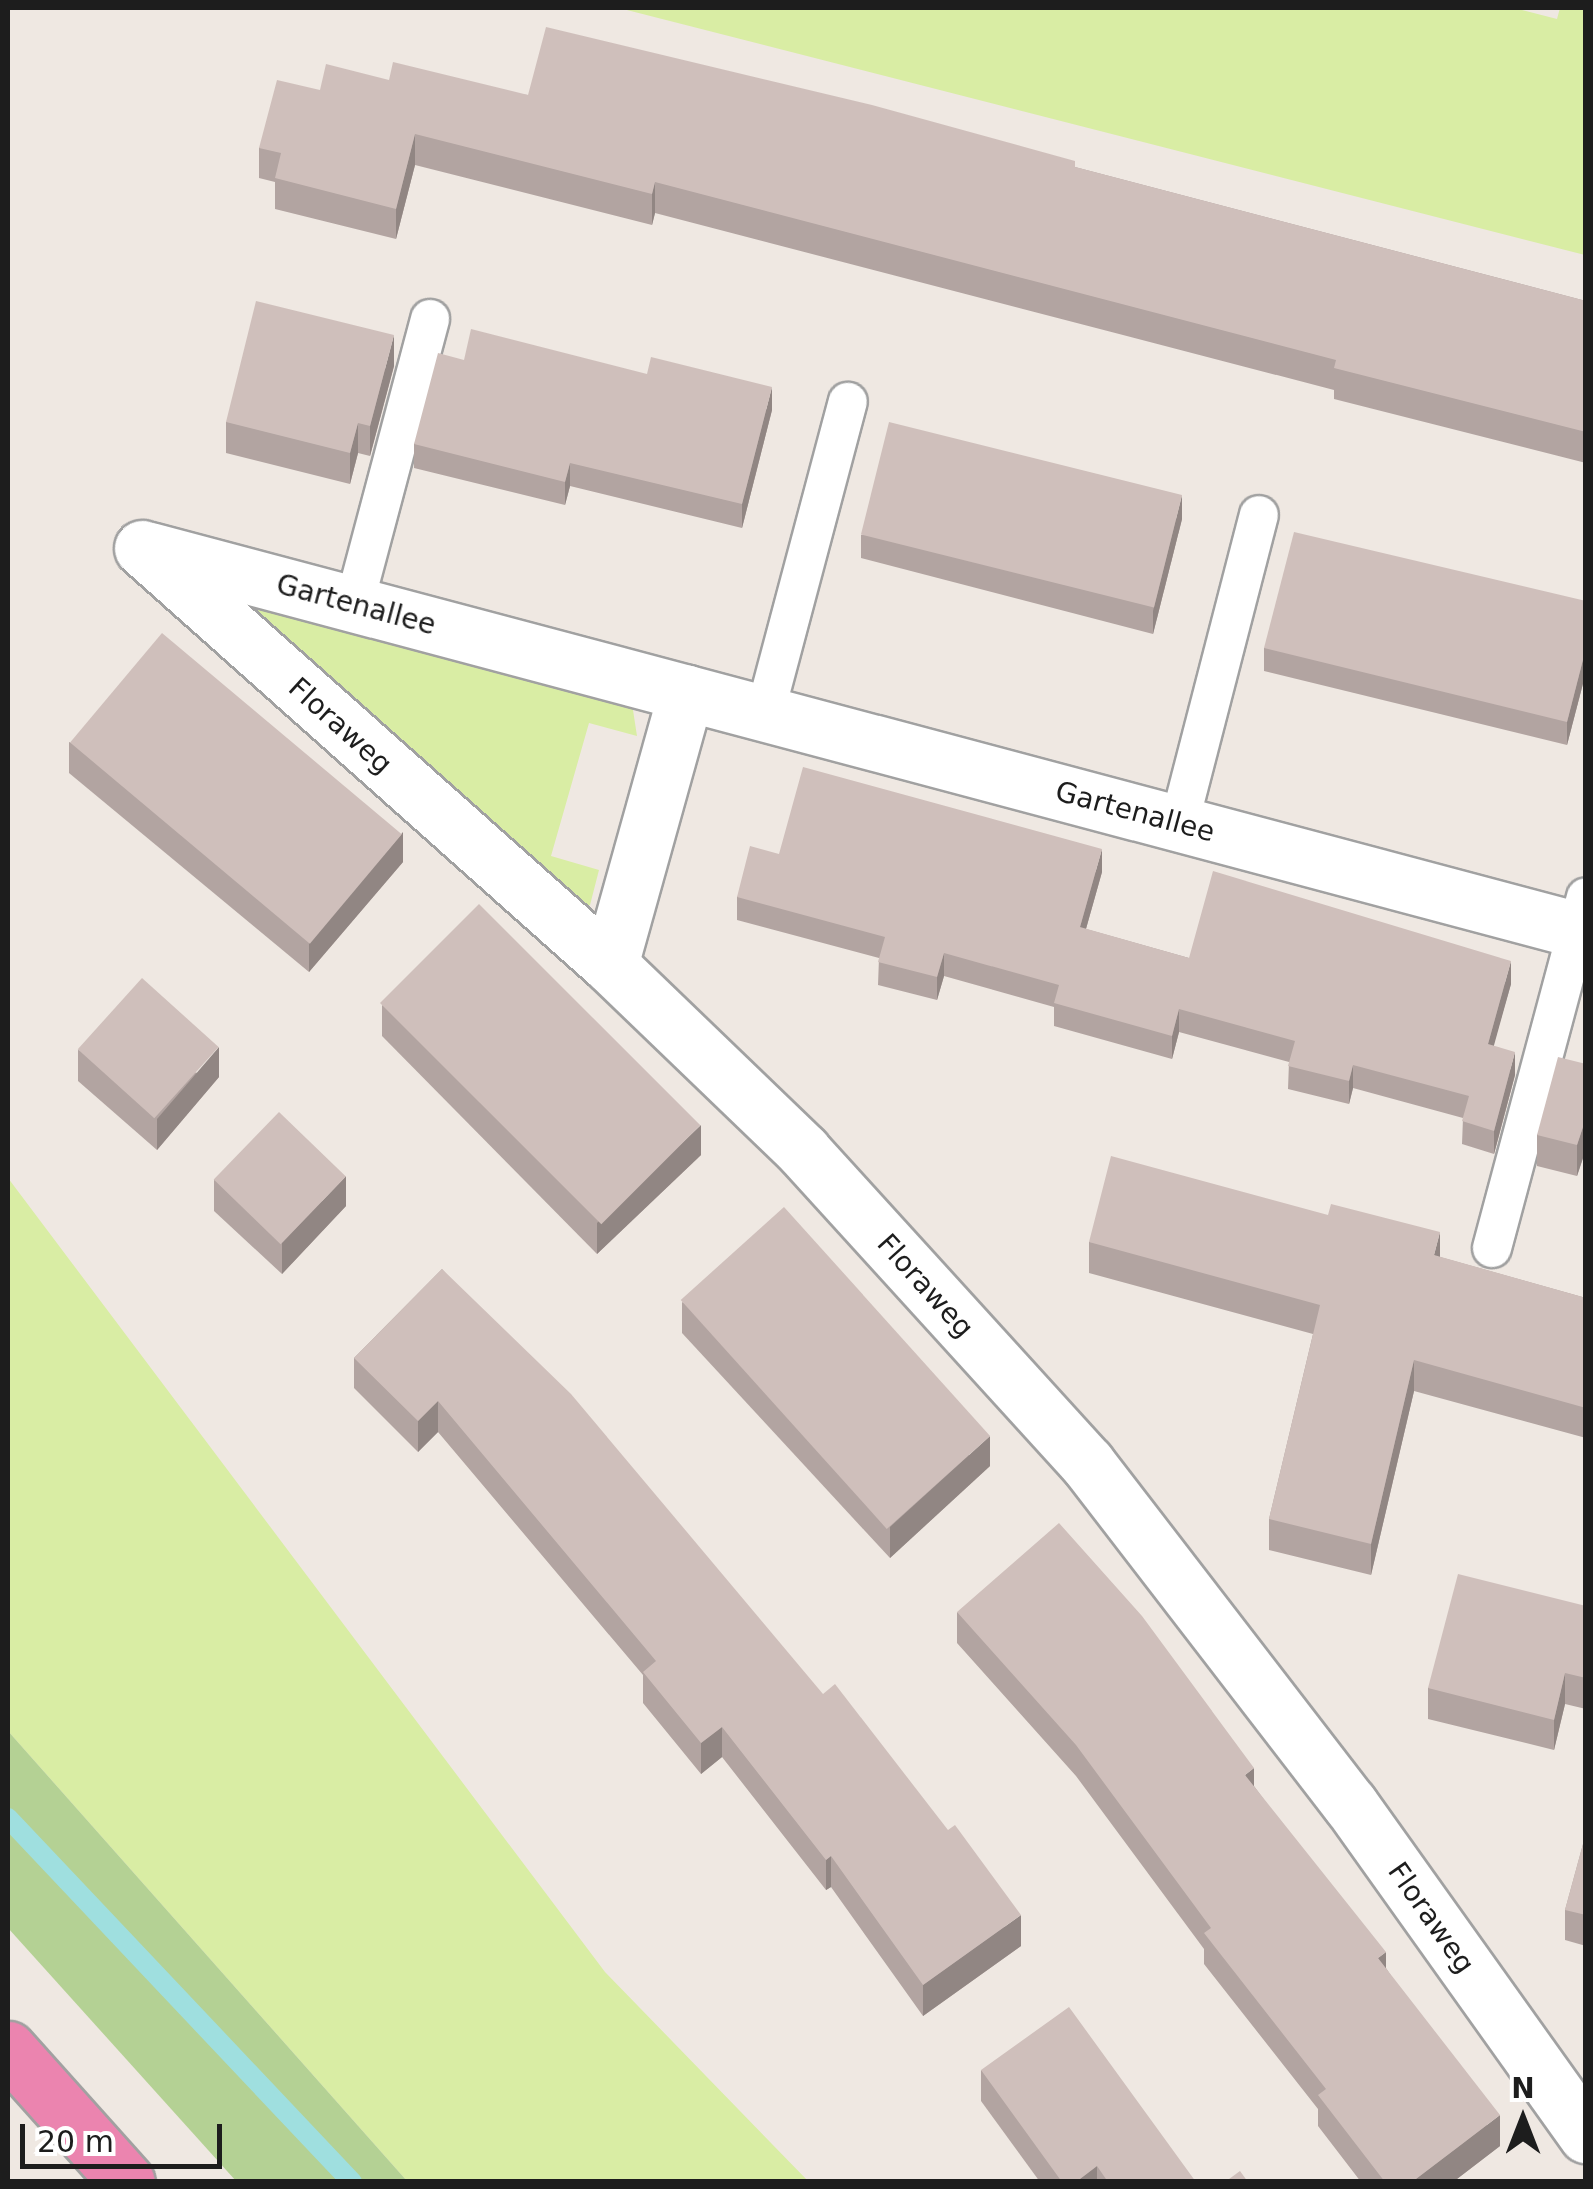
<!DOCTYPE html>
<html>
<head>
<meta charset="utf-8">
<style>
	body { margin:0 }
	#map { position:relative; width:1593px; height:2189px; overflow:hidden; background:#efe8e2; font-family:"DejaVu Sans",sans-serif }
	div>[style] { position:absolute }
	.grass>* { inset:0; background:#d9eda4 }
	.forest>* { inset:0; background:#b4d194 }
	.stream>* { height:20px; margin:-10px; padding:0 10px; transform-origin:10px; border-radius:10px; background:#9fdfdf }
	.roads { filter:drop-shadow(2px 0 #a1a1a1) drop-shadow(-2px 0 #a1a1a1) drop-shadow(0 2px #a1a1a1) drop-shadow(0 -2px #a1a1a1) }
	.lane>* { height:38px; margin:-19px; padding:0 19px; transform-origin:19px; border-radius:19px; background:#fff }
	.street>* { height:55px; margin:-27.5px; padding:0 27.5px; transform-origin:27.5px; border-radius:27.5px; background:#fff }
	.highway>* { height:55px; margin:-27.5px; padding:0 27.5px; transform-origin:27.5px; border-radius:27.5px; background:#eb84af }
	.wall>* { inset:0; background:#b2a4a1 }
	.shaded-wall>* { inset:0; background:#918683 }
	.building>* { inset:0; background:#cfbfbb; transform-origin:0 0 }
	span { translate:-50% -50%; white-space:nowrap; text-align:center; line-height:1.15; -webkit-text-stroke:10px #fff; paint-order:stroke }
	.street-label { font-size:28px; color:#1d1d1d }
	.frame { position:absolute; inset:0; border:10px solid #1d1d1d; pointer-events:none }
	.north { position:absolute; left:1473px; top:2069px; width:100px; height:100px; -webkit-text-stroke:8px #fff; paint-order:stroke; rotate:0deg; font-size:28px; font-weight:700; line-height:40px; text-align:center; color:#1d1d1d }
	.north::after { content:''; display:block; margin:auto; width:35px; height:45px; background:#1d1d1d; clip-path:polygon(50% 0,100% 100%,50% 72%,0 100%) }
	.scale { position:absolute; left:20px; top:2124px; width:202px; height:45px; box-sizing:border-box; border:5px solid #1d1d1d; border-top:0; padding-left:12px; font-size:30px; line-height:35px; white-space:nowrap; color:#1d1d1d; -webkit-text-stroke:8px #fff; paint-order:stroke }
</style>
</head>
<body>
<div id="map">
	<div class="grass">
		<div style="clip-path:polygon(619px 8px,1514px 8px,1557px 19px,1560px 8px,1585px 8px,1585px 255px)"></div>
		<div style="clip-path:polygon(228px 596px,622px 700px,633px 710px,637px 736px,589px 723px,551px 856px,599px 870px,590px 905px,579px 909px)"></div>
		<div style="clip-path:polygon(8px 1178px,605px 1972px,808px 2181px,407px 2181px,8px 1731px)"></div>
	</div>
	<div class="forest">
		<div style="clip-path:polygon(8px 1731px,407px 2181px,236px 2181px,8px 1928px)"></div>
	</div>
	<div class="stream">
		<div style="left:8px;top:1818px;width:501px;rotate:46.62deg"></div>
	</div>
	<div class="roads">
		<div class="lane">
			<div style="left:354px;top:605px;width:296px;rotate:-75.1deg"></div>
			<div style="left:765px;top:713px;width:322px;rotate:-75.1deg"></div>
			<div style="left:1179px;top:824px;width:319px;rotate:-75.5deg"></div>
			<div style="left:1492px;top:1248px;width:363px;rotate:-75deg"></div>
		</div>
		<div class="street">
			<div style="left:142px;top:548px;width:627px;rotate:41.7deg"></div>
			<div style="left:610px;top:965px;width:268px;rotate:43.9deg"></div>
			<div style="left:803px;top:1151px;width:422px;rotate:47.7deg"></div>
			<div style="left:1087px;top:1463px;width:431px;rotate:52.4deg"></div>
			<div style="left:1350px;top:1804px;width:407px;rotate:54.5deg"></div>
			<div style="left:150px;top:550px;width:1486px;rotate:14.9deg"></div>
			<div style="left:610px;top:965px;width:283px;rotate:-74.4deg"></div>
		</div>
		<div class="highway">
			<div style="left:8px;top:2049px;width:178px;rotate:48.2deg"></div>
		</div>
	</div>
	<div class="wall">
		<div style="clip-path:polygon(389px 80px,528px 95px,1075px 167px,1586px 301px,1586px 463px,1334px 399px,1334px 390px,655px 213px,652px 225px,415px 165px,396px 239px,275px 209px,275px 182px,259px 178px,259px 148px,320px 90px)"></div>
		<div style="clip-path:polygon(464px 360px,772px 410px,742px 528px,570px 486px,565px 505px,414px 468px,414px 444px)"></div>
		<div style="clip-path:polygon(394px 366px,370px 456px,358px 453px,350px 484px,226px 453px,226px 422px)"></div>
		<div style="clip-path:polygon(1182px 519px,1153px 634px,861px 558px,861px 535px)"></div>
		<div style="clip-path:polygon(1586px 601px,1586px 672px,1567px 745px,1264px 671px,1264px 648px)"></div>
		<div style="clip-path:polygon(69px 742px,403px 862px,309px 972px,69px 773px)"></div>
		<div style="clip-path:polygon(779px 854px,1102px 872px,1086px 929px,1189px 958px,1511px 984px,1493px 1046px,1515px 1075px,1494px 1154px,1462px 1144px,1463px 1118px,1353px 1088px,1349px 1104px,1288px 1089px,1289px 1062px,1179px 1032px,1172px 1059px,1054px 1026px,1054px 1007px,944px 976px,937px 1000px,878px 985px,879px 958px,737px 920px,737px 897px)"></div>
		<div style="clip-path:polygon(382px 1005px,701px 1155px,597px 1254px,382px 1036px)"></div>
		<div style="clip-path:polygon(78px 1050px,219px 1077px,157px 1150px,78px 1081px)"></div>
		<div style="clip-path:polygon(1586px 1064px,1586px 1149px,1577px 1176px,1537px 1166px,1537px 1135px)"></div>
		<div style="clip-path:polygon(214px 1180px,346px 1206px,282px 1274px,214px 1211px)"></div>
		<div style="clip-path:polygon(1089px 1242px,1440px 1257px,1586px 1298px,1586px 1438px,1414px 1391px,1371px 1575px,1269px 1550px,1269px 1519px,1313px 1334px,1089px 1273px)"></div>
		<div style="clip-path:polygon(442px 1269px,1021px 1946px,923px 2016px,831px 1887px,826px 1890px,722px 1757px,701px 1774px,643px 1703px,643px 1675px,438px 1432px,418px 1452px,354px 1388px,354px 1358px)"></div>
		<div style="clip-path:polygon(682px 1302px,990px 1466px,890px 1558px,682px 1333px)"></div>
		<div style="clip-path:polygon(1586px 1606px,1586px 1709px,1565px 1704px,1554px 1750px,1428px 1719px,1428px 1688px)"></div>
		<div style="clip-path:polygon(957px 1612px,1254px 1786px,1386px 1968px,1500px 2146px,1453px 2182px,1361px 2182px,1318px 2126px,1318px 2109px,1204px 1964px,1204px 1949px,1076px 1776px,957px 1643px)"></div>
		<div style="clip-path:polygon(1586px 1833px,1586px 1946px,1565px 1940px,1565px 1910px)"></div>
		<div style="clip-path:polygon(981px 2070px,1196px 2182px,1040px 2182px,981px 2101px)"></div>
	</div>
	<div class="shaded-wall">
		<div style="clip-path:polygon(415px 134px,415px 165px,396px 239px,396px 209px)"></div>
		<div style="clip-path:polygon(655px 182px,655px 213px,652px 225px,652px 194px)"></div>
		<div style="clip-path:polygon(394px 335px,394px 366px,370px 456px,370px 426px)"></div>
		<div style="clip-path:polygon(772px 387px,772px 410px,742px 528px,742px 504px)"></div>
		<div style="clip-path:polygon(358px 423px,358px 453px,350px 484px,350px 453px)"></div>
		<div style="clip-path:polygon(570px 463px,570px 486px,565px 505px,565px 482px)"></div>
		<div style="clip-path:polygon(1182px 495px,1182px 519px,1153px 634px,1153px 611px)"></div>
		<div style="clip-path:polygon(1586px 648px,1586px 672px,1567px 745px,1567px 722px)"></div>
		<div style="clip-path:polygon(403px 832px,403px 862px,309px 972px,309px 942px)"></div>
		<div style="clip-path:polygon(1102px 849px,1102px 872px,1080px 950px,1080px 927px)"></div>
		<div style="clip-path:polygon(944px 953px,944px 976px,937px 1000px,937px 977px)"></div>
		<div style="clip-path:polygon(1511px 961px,1511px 984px,1488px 1067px,1488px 1044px)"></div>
		<div style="clip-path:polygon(1179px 1009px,1179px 1032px,1172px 1059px,1172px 1036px)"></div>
		<div style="clip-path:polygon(219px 1047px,219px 1077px,157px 1150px,157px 1119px)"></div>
		<div style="clip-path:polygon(1515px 1052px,1515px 1075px,1494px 1154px,1494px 1131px)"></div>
		<div style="clip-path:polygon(1353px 1065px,1353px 1088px,1349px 1104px,1349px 1081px)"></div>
		<div style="clip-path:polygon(1586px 1118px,1586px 1149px,1577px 1176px,1577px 1145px)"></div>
		<div style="clip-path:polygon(701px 1125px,701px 1155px,597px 1254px,597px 1223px)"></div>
		<div style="clip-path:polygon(346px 1176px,346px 1206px,282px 1274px,282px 1243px)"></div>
		<div style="clip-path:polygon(1440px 1232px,1440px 1263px,1434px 1255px)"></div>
		<div style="clip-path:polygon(1414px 1360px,1414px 1391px,1371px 1575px,1371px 1544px)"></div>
		<div style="clip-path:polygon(438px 1401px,438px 1432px,418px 1452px,418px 1421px)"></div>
		<div style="clip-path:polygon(990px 1436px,990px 1466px,890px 1558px,890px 1527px)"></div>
		<div style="clip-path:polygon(1565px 1673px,1565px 1704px,1554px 1750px,1554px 1720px)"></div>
		<div style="clip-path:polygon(722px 1727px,722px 1757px,701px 1774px,701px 1743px)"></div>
		<div style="clip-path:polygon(1254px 1768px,1254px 1799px,1245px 1775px)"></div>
		<div style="clip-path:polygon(831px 1856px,831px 1887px,826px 1890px,826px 1860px)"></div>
		<div style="clip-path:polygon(1021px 1915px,1021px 1946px,923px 2016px,923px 1985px)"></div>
		<div style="clip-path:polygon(1386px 1952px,1386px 1983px,1378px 1958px)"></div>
		<div style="clip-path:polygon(1500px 2115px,1500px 2146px,1453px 2182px,1412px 2182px)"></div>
		<div style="clip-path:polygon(1097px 2166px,1097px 2182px,1076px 2182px)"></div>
	</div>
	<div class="building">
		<div style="clip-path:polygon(546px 27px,872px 105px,1075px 161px,1075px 167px,1586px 301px,1586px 432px,1334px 368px,1336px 360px,655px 182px,652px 194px,415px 134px,396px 209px,275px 178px,281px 153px,259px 148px,277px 80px,320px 90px,326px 64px,389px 80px,393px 62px,528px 95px)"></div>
		<div style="clip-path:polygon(256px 301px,394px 335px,370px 426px,358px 423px,350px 453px,226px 422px)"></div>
		<div style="clip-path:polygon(471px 329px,647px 374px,651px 357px,772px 387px,742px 504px,570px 463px,565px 482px,414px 444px,438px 353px,464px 360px)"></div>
		<div style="left:889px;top:422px;width:302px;height:116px;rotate:14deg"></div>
		<div style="clip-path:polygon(1294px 532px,1586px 601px,1586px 648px,1567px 722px,1264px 648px)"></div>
		<div style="left:162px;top:633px;width:313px;height:143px;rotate:40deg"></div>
		<div style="clip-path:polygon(803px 767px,1102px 849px,1080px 927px,1189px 958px,1213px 871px,1511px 961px,1488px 1044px,1515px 1052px,1494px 1131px,1462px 1121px,1469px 1096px,1353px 1065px,1349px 1081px,1288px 1066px,1295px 1041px,1179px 1009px,1172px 1036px,1054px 1003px,1059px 985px,944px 953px,937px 977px,878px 962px,885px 937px,737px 897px,750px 846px,779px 854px)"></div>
		<div style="left:479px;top:904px;width:313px;height:140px;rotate:45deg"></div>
		<div style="left:142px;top:978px;width:103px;height:96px;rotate:42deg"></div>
		<div style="clip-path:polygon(1558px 1057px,1586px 1064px,1586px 1118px,1577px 1145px,1537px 1135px)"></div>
		<div style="left:279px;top:1112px;width:93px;height:94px;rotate:44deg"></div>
		<div style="clip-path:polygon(1111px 1156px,1328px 1215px,1331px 1204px,1440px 1232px,1434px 1255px,1586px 1298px,1586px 1408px,1414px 1360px,1371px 1544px,1269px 1519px,1320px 1305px,1089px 1242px)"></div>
		<div style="left:784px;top:1207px;width:308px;height:139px;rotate:48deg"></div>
		<div style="clip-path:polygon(442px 1269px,571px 1394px,823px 1694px,835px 1684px,948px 1830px,955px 1825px,1021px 1915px,923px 1985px,831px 1856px,826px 1860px,722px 1727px,701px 1743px,643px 1672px,656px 1661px,438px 1401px,418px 1421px,354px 1358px)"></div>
		<div style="clip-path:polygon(1059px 1523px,1142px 1616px,1254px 1768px,1245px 1775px,1386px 1952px,1378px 1958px,1500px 2115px,1412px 2182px,1385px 2182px,1318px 2095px,1326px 2089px,1204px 1933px,1211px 1928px,1076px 1745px,957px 1612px)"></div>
		<div style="clip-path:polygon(1458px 1574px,1586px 1606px,1586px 1678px,1565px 1673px,1554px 1720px,1428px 1688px)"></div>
		<div style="clip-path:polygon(1586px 1833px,1586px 1915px,1565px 1910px)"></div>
		<div style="clip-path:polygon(1069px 2007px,1196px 2182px,1108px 2182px,1097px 2166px,1076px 2182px,1062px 2182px,981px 2070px)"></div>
		<div style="clip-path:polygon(1240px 2171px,1248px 2182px,1225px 2182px)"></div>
	</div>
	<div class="street-label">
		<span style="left:356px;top:605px;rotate:15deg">Gartenallee</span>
		<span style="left:340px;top:726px;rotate:42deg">Floraweg</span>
		<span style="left:1135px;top:812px;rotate:15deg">Gartenallee</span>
		<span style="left:925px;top:1286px;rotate:48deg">Floraweg</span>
		<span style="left:1431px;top:1918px;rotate:55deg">Floraweg</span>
	</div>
	<div class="frame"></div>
	<div class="north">N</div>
	<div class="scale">20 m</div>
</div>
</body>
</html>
